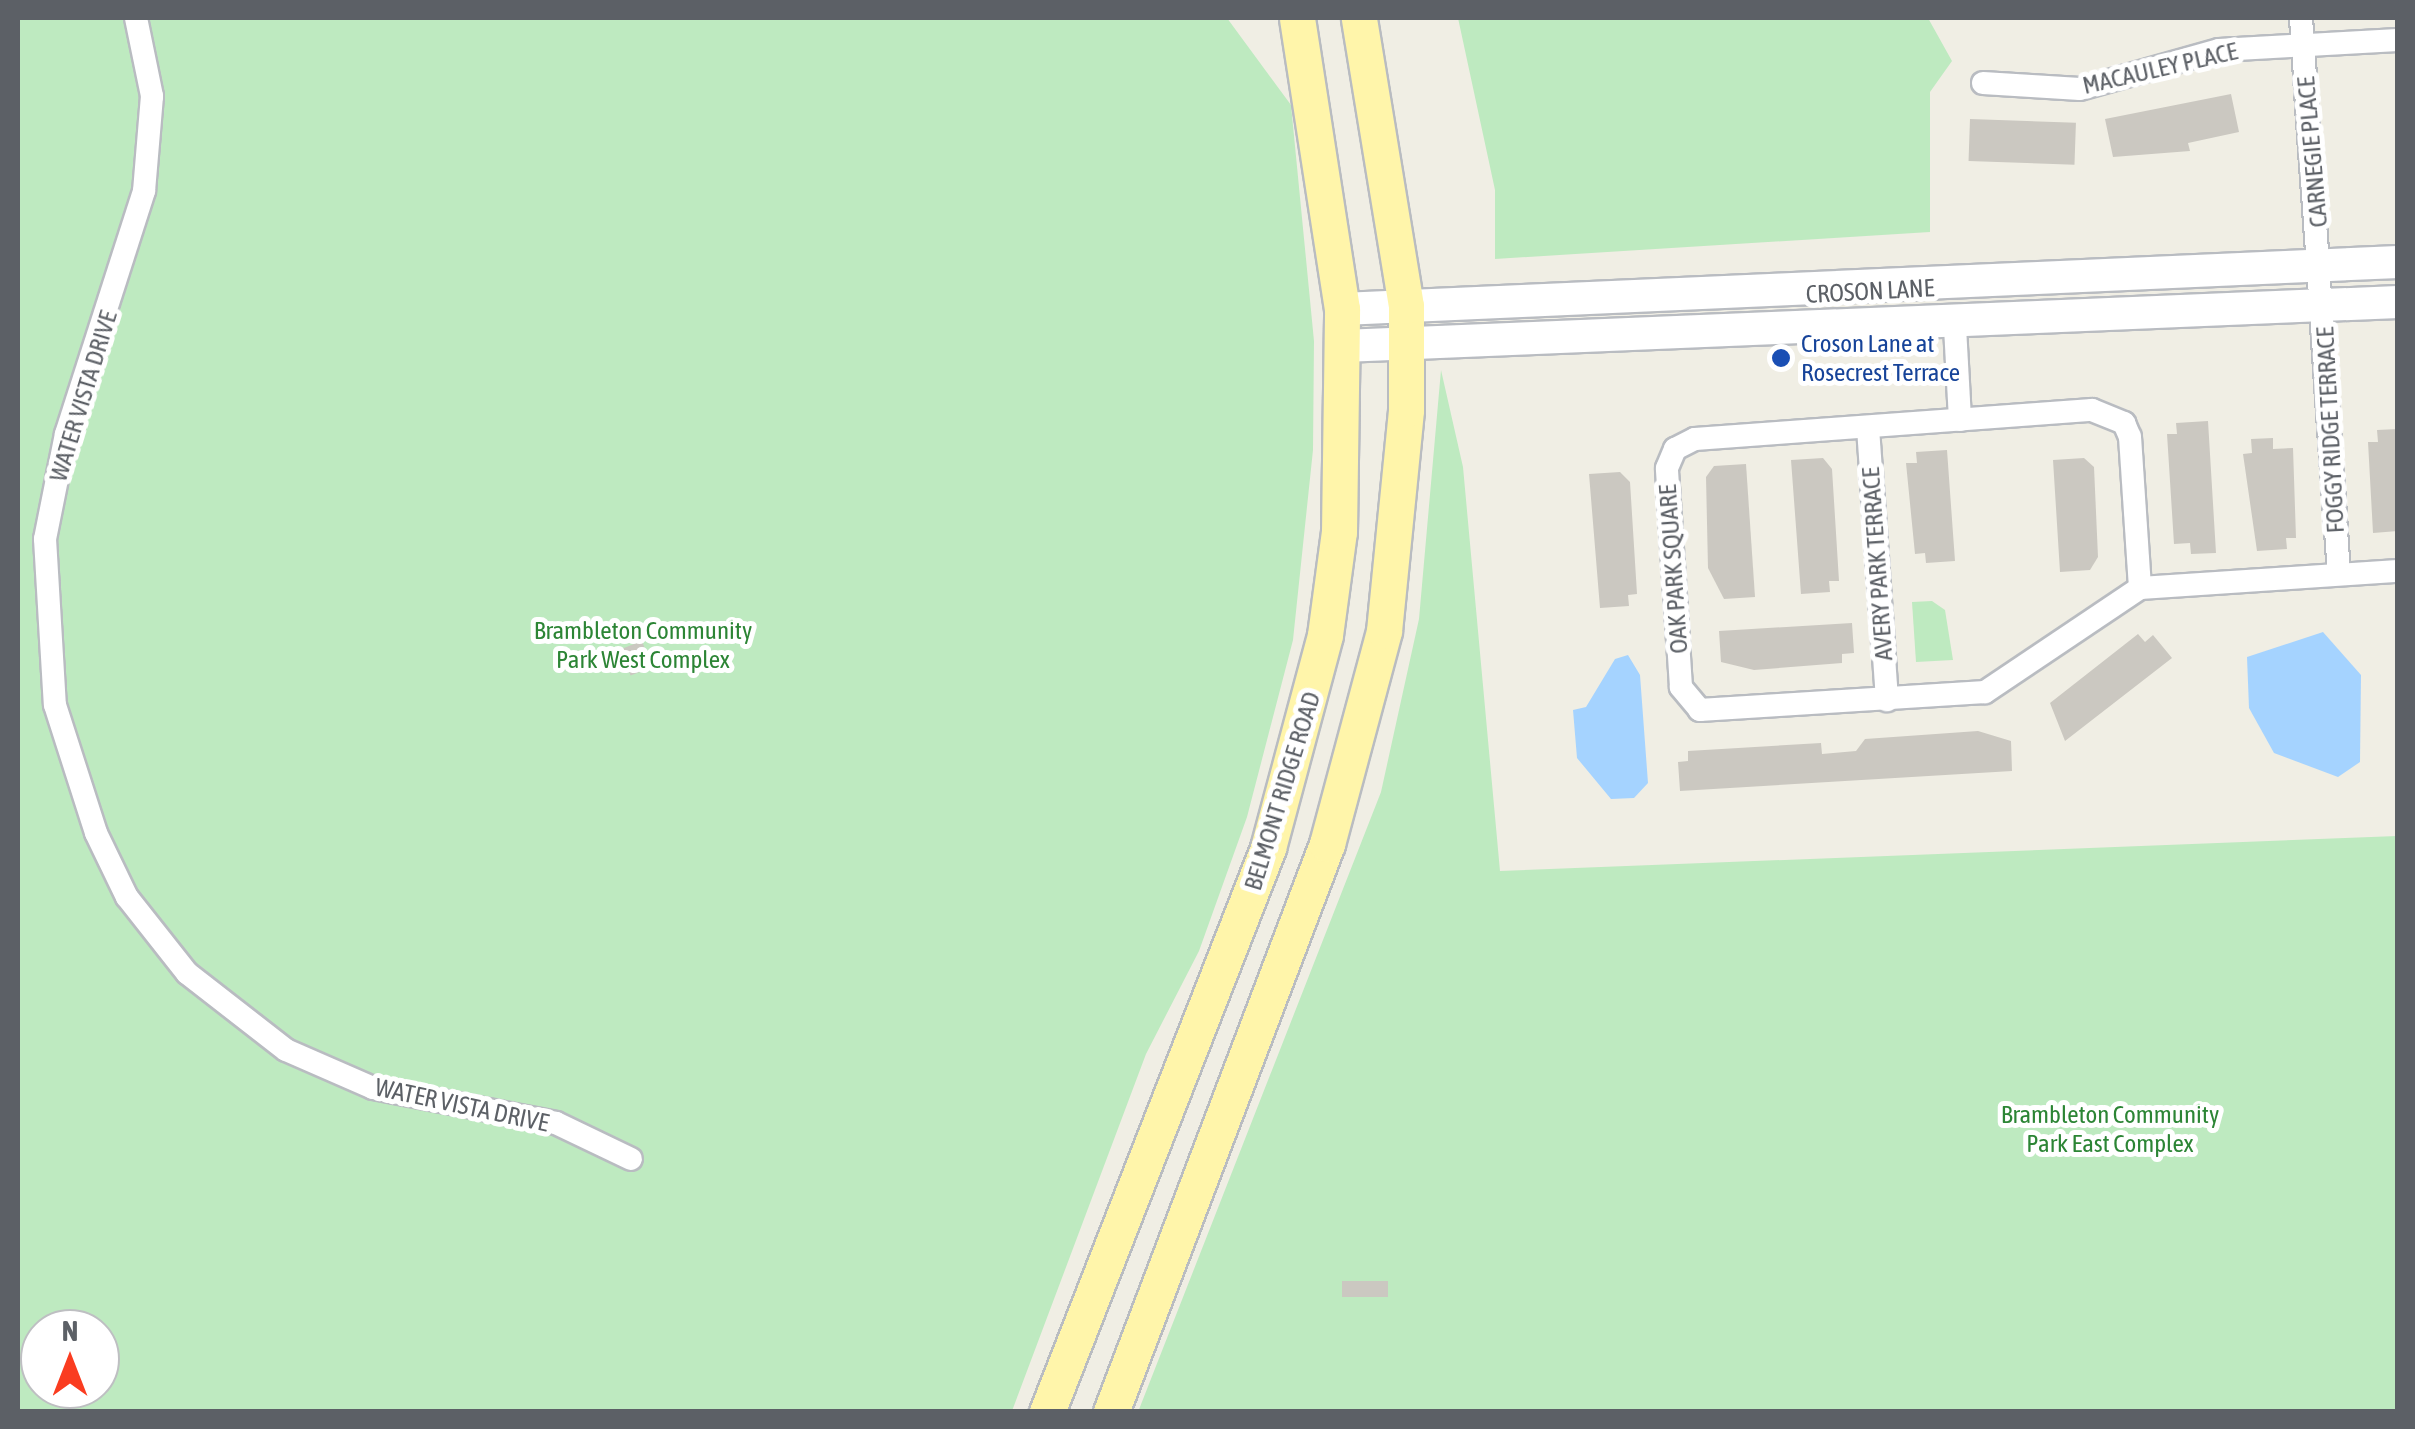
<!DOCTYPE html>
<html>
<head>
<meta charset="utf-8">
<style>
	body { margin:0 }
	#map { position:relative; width:2415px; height:1429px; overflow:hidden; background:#f0eee4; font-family:"Asap Condensed",sans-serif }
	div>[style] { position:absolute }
	.green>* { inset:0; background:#beeac0 }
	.water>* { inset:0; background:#a5d3ff }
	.building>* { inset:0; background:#cbc8c1; transform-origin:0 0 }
	.roads { filter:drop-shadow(2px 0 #b9bcc1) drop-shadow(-2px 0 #b9bcc1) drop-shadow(0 2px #b9bcc1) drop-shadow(0 -2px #b9bcc1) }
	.street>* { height:22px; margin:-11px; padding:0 11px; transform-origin:11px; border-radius:11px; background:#fff }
	.secondary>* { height:32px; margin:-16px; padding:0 16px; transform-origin:16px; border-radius:16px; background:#fff }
	.primary>* { height:35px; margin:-17.5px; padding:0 17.5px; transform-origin:17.5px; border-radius:17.5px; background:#fff5aa }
	.dots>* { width:28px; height:28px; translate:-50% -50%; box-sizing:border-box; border:5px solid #fff; border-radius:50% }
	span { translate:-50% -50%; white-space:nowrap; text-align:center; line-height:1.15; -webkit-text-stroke:10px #fff; paint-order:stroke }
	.street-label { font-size:25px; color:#5c6066 }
	.transit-label { font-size:25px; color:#164399 }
	.left { translate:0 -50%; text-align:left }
	.park-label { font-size:25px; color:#2c8535 }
	.frame { position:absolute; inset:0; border:20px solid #5c6066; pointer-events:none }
	.north { position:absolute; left:20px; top:1309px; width:100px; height:100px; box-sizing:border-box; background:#fff; border:2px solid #bebfc2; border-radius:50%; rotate:0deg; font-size:28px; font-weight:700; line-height:40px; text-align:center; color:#5c6066 }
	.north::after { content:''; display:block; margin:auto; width:35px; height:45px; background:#fa3c20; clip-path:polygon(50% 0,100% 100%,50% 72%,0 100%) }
</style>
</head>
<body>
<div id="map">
	<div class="green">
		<div style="clip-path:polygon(evenodd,18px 18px,1227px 18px,1291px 105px,1314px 341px,1313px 450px,1293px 640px,1247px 817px,1199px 951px,1146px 1054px,1012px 1411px,18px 1411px,18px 18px,40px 1329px,100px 1329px,100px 1389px,40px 1389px,40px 1329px)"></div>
		<div style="clip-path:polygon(1458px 18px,1928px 18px,1952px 61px,1930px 92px,1930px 232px,1495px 259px,1495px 190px)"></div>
		<div style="clip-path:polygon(1441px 370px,1463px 467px,1500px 871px,2397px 836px,2397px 1411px,1138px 1412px,1381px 792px,1419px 619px)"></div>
		<div style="clip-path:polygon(1932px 601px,1945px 610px,1953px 660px,1916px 662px,1912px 602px)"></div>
	</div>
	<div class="water">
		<div style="clip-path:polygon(2323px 632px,2361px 675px,2360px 762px,2338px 777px,2274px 753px,2249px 708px,2247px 657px)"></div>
		<div style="clip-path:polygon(1628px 655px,1640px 675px,1648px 783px,1634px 798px,1611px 799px,1577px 758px,1573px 710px,1586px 707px,1615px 659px)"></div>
	</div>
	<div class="building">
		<div style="clip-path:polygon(2231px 94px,2239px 132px,2188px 143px,2190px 151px,2113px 157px,2105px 119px)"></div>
		<div style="left:1970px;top:119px;width:106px;height:42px;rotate:2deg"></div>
		<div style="clip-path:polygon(2208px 421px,2216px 553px,2191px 554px,2190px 543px,2174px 544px,2167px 434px,2177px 434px,2176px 423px)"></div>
		<div style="clip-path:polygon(2398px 429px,2398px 531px,2373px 533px,2368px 442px,2378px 442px,2377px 430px)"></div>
		<div style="clip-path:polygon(2273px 438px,2273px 449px,2293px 448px,2296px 538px,2286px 538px,2287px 549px,2257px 551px,2243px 454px,2252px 453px,2251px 439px)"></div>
		<div style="clip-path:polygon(1947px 450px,1955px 561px,1926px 563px,1925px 553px,1915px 554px,1906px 463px,1917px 463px,1916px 452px)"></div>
		<div style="clip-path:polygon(1823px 458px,1832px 469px,1839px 581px,1829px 581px,1830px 592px,1801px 594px,1791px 460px)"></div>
		<div style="clip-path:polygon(2084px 458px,2094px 467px,2098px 557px,2090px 570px,2060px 572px,2053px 460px)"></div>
		<div style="clip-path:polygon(1746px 464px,1755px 597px,1724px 599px,1708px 568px,1706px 477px,1714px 466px)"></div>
		<div style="clip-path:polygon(1620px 472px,1630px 482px,1637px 594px,1628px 595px,1629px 606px,1600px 608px,1589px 474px)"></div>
		<div style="clip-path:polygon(1852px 623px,1854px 653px,1842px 654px,1842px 663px,1754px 670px,1721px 662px,1719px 631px)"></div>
		<div style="clip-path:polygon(2138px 634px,2145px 642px,2153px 635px,2172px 658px,2065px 741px,2050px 703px)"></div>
		<div style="left:642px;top:641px;width:28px;height:23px;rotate:69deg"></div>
		<div style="clip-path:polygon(1978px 731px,2011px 741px,2012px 771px,1680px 791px,1678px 762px,1688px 761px,1688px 751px,1821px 743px,1822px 754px,1856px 751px,1865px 739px)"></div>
		<div style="left:1388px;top:1281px;width:16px;height:46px;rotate:90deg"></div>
	</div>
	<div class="roads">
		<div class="street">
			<div style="left:136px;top:18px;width:80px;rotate:78.4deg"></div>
			<div style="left:152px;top:96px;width:95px;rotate:94.8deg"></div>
			<div style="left:144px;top:191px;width:255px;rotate:107.8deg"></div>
			<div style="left:66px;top:434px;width:107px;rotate:101.3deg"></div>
			<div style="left:45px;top:539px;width:166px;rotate:86.6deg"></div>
			<div style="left:55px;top:705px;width:134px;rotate:72.2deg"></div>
			<div style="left:96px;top:833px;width:71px;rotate:64.2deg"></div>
			<div style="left:127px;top:897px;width:97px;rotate:51.7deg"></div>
			<div style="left:187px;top:973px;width:125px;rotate:37.9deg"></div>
			<div style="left:286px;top:1050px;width:95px;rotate:23.6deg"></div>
			<div style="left:373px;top:1088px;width:186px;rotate:10.8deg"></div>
			<div style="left:556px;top:1123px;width:83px;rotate:25.6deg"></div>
			<div style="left:2301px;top:18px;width:557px;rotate:86.09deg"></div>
			<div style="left:1983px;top:83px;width:97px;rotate:3.5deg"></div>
			<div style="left:2080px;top:89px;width:144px;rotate:-15.7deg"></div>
			<div style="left:2219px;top:50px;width:179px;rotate:-3.2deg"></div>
			<div style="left:1955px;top:327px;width:93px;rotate:86.9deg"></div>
			<div style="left:1868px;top:428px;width:273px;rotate:86deg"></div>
			<div style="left:2140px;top:588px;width:187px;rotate:146.1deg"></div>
			<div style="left:1985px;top:692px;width:286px;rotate:176.4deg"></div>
			<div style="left:1700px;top:710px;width:30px;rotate:-130deg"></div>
			<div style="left:1681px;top:687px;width:219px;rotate:-93.7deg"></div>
			<div style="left:1667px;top:468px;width:21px;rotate:-67deg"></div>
			<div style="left:1675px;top:449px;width:22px;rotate:-27deg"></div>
			<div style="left:1695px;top:439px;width:398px;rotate:-4.2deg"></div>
			<div style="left:2092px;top:410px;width:35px;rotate:22deg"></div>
			<div style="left:2124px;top:423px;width:15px;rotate:67deg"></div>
			<div style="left:2130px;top:437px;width:151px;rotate:86.2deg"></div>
			<div style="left:2140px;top:588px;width:259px;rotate:-3.8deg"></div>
		</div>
		<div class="secondary">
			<div style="left:1342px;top:309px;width:1057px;rotate:-2.55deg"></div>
			<div style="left:1343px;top:346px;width:1056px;rotate:-2.39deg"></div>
		</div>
		<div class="primary">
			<div style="left:1047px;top:1412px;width:606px;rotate:-68.6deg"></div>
			<div style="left:1268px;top:848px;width:220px;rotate:-75deg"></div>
			<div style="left:1325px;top:635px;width:104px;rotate:-82.3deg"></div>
			<div style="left:1339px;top:532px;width:223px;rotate:-89.2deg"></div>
			<div style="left:1342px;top:309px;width:294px;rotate:-98.8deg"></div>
			<div style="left:1111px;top:1412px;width:608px;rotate:-69.18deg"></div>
			<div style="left:1327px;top:844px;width:220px;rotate:-75deg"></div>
			<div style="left:1384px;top:631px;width:222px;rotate:-84.3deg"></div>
			<div style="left:1406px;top:410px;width:104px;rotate:-90deg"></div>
			<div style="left:1406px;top:306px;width:292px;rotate:-99.3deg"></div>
		</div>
	</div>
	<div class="dots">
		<div style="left:1781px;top:358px;background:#1a4fb4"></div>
	</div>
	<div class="street-label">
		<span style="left:2160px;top:68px;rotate:-13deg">MACAULEY PLACE</span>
		<span style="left:2312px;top:152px;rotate:-95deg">CARNEGIE PLACE</span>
		<span style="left:1870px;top:291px;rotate:-3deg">CROSON LANE</span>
		<span style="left:83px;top:396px;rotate:-73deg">WATER VISTA DRIVE</span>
		<span style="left:2330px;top:430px;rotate:-93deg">FOGGY RIDGE TERRACE</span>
		<span style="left:1877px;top:564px;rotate:-94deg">AVERY PARK TERRACE</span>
		<span style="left:1673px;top:569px;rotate:-94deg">OAK PARK SQUARE</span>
		<span style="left:1282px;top:791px;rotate:-73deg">BELMONT RIDGE ROAD</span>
		<span style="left:462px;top:1105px;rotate:12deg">WATER VISTA DRIVE</span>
	</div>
	<div class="transit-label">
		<span class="left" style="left:1801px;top:358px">Croson Lane at<br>Rosecrest Terrace</span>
	</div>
	<div class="park-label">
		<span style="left:643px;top:645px">Brambleton Community<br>Park West Complex</span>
		<span style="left:2110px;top:1129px">Brambleton Community<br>Park East Complex</span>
	</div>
	<div class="frame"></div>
	<div class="north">N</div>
</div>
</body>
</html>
